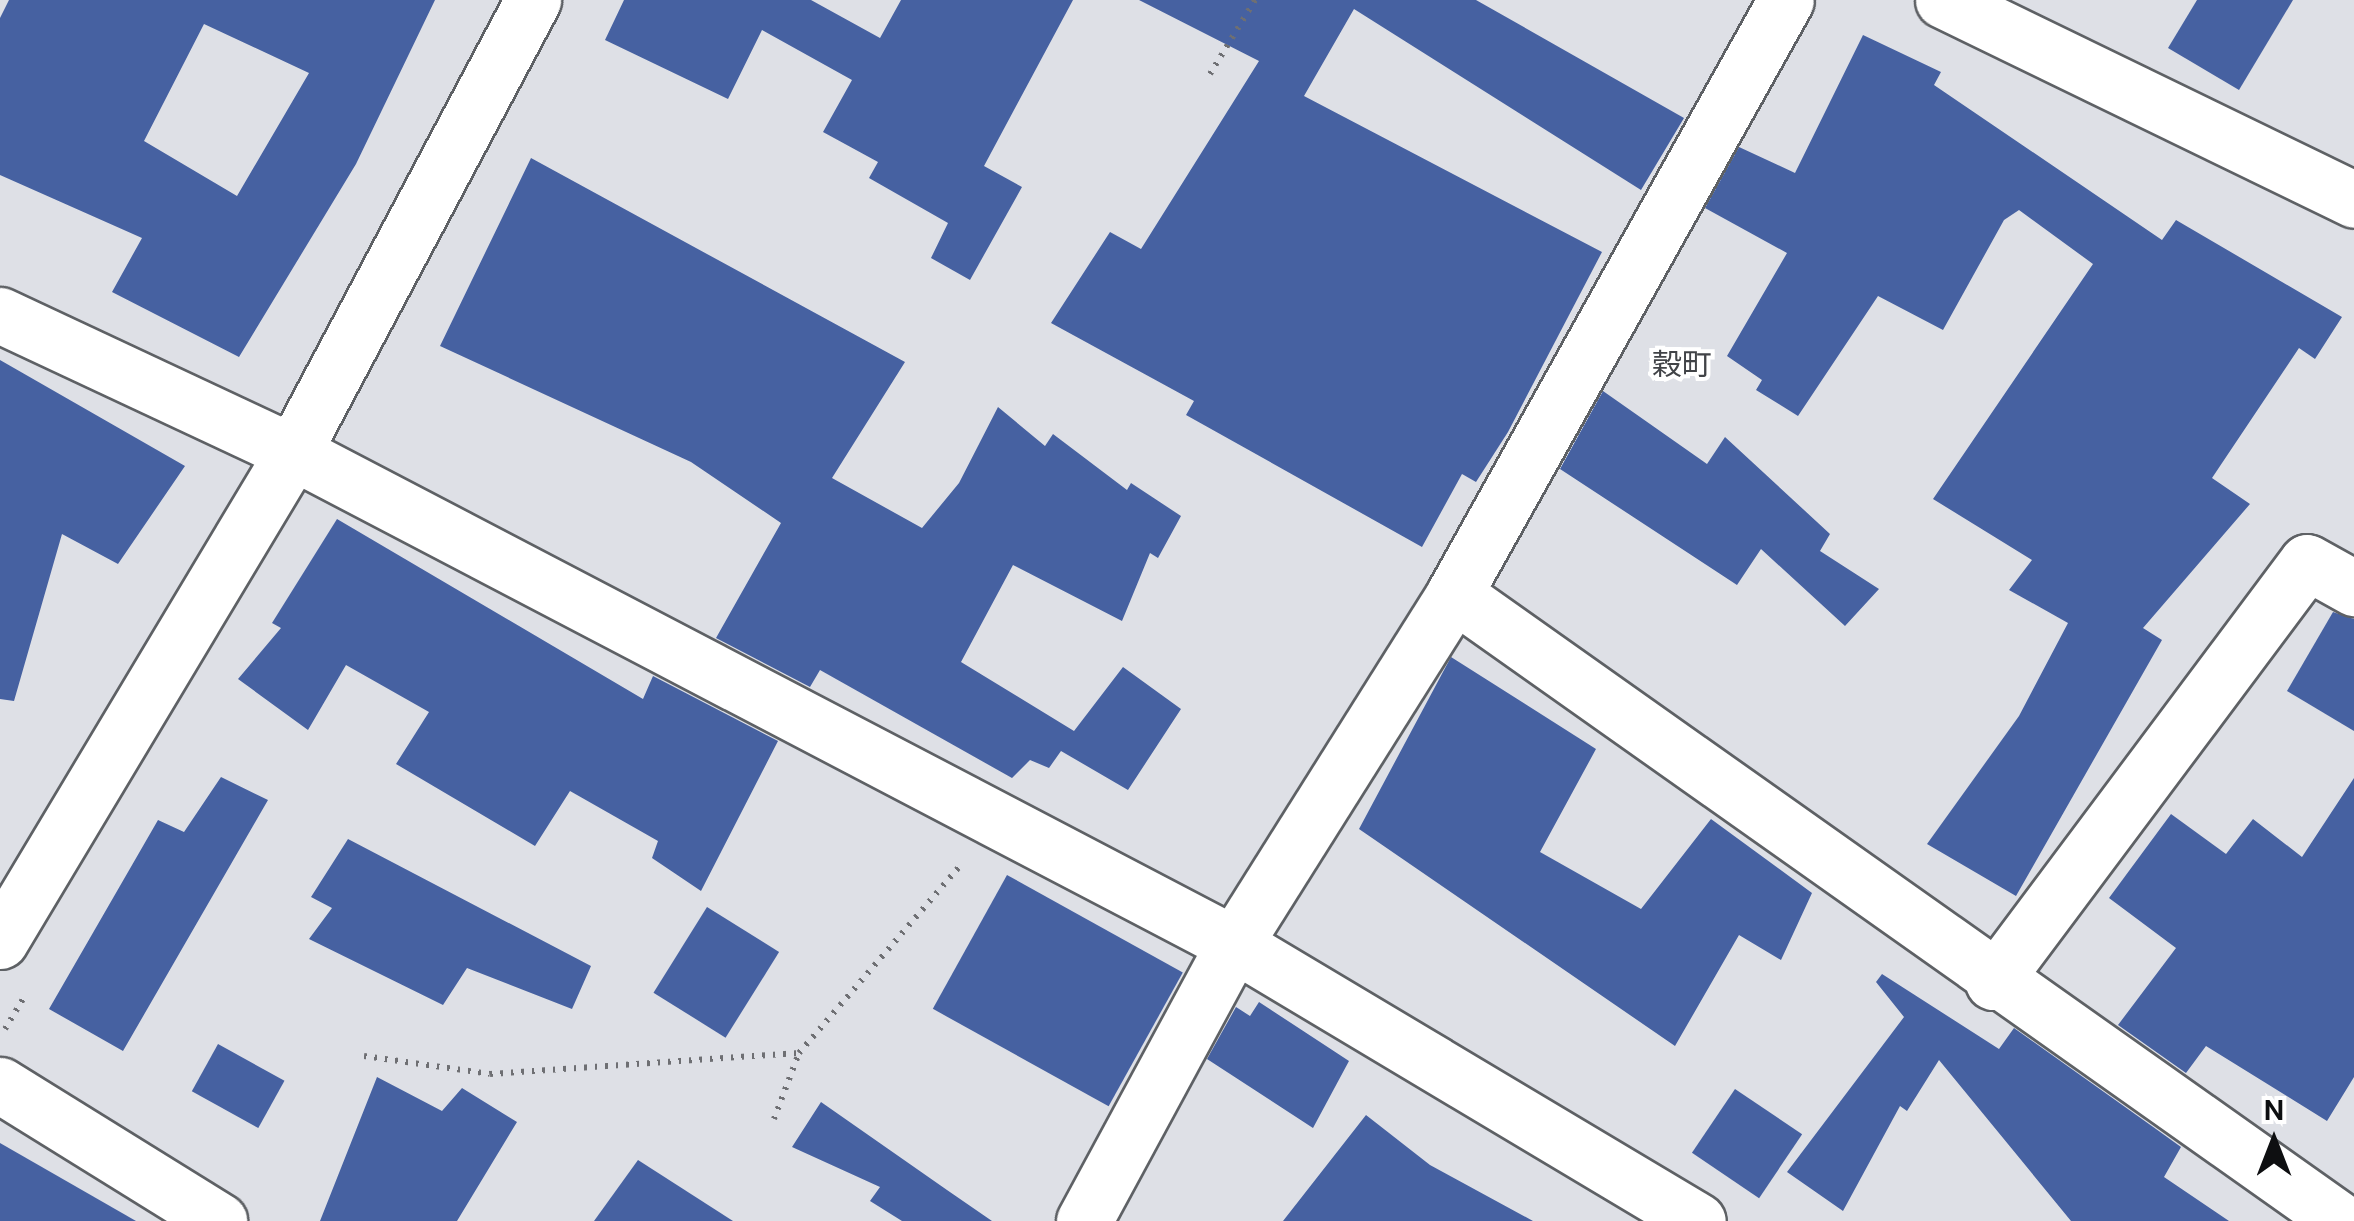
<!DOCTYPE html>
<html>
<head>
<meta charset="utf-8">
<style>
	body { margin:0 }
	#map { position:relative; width:2354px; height:1221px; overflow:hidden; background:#dee0e6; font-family:"DM Sans","Noto Sans JP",sans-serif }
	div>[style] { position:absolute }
	.building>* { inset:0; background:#4661a1; transform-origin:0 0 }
	.path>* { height:6px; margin-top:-3px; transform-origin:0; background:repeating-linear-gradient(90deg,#6e6f73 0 2.5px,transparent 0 10.5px) }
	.roads { filter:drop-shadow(2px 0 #5e6165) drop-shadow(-2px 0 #5e6165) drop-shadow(0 2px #5e6165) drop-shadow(0 -2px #5e6165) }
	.street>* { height:55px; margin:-27.5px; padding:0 27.5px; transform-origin:27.5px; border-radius:27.5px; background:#fff }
	.secondary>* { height:55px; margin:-27.5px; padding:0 27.5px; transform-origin:27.5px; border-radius:27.5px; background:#fff }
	span { translate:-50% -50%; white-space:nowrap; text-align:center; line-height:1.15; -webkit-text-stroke:8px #fff; paint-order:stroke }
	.neighbourhood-label { font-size:30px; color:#414347 }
	.north { position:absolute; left:2224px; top:1091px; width:100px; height:100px; -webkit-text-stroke:8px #fff; paint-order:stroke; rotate:0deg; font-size:28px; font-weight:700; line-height:40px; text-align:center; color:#0e0f11 }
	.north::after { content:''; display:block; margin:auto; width:35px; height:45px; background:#0e0f11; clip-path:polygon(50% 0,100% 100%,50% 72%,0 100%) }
</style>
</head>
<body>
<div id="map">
	<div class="building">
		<div style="clip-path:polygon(evenodd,9px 0,435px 0,356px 164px,239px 357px,112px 292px,142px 238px,0 175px,0 18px,9px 0,204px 24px,309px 73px,237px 196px,144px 141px,204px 24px)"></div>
		<div style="clip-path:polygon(624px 0,811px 0,880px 38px,901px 0,1073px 0,984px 166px,1022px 187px,970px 280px,931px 258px,948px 223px,869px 178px,878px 162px,823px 132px,852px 80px,762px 30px,728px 99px,605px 40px)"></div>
		<div style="clip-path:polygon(1139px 0,1476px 0,1684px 118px,1641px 190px,1354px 9px,1304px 96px,1602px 252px,1508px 432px,1476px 482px,1462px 474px,1422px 547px,1186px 415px,1194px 401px,1051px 323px,1110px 232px,1141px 249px,1259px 61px)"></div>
		<div style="clip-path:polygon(2197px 0,2293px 0,2239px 90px,2168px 48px)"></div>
		<div style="clip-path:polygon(1863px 35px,1941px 72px,1934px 85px,2162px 240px,2176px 220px,2342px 317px,2315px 359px,2299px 348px,2212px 478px,2250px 504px,2143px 628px,2162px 640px,2016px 896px,1927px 844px,2019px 716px,2068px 623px,2009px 590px,2032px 560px,1933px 499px,2093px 264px,2019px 210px,2004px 220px,1943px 330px,1878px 296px,1798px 416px,1756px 390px,1762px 380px,1727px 356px,1787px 253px,1705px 208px,1739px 147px,1795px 173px)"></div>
		<div style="clip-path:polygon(531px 158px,905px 362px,832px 478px,922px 528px,959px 483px,998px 407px,1045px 446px,1053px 434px,1127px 490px,1131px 483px,1181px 516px,1158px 558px,1150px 553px,1122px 621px,1013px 565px,961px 662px,1074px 731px,1123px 667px,1181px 709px,1128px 790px,1061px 751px,1049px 768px,1030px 760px,1012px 778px,820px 670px,810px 687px,716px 638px,781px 523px,691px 462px,440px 346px)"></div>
		<div style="clip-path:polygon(0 360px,185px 466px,118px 564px,62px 534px,14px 701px,0 699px)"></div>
		<div style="clip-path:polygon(1603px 391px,1707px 464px,1725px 437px,1830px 534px,1820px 551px,1879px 589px,1845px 626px,1761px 549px,1737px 585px,1560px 469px)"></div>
		<div style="clip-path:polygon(337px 519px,643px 699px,653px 676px,778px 741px,701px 891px,652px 858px,658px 841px,570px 791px,535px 846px,396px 764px,429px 712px,346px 665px,308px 730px,238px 679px,281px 628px,272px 623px)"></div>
		<div style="clip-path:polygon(2333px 612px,2354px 619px,2354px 731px,2287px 691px)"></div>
		<div style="clip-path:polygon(1451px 657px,1596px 749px,1540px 852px,1641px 909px,1711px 819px,1812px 893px,1781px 960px,1739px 935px,1675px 1046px,1359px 829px)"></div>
		<div style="clip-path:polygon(221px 777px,268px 800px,123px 1051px,49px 1009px,158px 820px,184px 832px)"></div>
		<div style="clip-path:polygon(2354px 778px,2354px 1077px,2327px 1121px,2206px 1046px,2186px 1073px,2118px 1025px,2176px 948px,2109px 898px,2171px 814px,2226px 854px,2253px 819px,2302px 857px)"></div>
		<div style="clip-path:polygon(348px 839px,591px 966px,572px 1009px,467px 968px,443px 1005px,309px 939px,332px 908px,311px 897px)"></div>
		<div style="left:1007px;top:875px;width:201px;height:153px;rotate:29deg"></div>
		<div style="left:707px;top:907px;width:85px;height:101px;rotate:32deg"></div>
		<div style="clip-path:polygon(1882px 974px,1999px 1049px,2014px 1028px,2156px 1129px,2181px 1147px,2164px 1177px,2229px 1221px,2071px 1221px,1939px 1060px,1907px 1111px,1900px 1106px,1843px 1211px,1787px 1172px,1904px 1017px,1876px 982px)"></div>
		<div style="clip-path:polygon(1259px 1002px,1349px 1061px,1313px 1128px,1207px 1059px,1236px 1007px,1250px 1016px)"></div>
		<div style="left:218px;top:1044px;width:76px;height:54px;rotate:29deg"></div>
		<div style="clip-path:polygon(377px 1077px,442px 1111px,462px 1088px,517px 1122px,457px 1221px,320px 1221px)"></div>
		<div style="left:1735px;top:1089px;width:81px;height:77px;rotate:34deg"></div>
		<div style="clip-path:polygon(821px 1102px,947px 1190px,992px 1221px,902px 1221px,870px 1201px,880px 1187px,792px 1147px)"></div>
		<div style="clip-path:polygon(1366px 1115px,1430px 1165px,1533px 1221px,1283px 1221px)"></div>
		<div style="clip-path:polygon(0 1143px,136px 1221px,0 1221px)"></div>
		<div style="clip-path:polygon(638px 1160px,733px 1221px,594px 1221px)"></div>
	</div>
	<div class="path">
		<div style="left:1210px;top:74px;width:87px;rotate:-58.7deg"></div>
		<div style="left:5px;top:1029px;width:37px;rotate:-59deg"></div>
		<div style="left:364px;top:1056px;width:127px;rotate:8.1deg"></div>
		<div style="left:490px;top:1074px;width:310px;rotate:-3.9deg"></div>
		<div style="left:799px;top:1053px;width:245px;rotate:-49.3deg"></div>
		<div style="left:774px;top:1119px;width:71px;rotate:-69.3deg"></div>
	</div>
	<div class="roads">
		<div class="street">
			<div style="left:0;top:315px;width:323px;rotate:25.1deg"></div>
			<div style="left:293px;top:452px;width:1062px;rotate:27.6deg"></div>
			<div style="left:1234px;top:944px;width:540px;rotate:30.84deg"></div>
			<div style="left:1454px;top:594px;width:1086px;rotate:35.26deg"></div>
			<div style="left:1993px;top:982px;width:524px;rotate:-53.22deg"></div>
			<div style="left:2307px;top:562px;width:54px;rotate:29deg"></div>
			<div style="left:0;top:1085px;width:258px;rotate:31.8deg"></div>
			<div style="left:1084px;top:1221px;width:315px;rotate:-61.6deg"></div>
			<div style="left:1234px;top:944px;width:413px;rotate:-57.8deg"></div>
			<div style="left:1454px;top:594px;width:680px;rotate:-60.8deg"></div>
		</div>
		<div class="secondary">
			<div style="left:1943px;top:0;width:457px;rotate:25.9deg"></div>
			<div style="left:0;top:941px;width:570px;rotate:-59.07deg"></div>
			<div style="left:293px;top:452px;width:512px;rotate:-62.03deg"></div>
		</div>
	</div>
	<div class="neighbourhood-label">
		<span style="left:1682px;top:365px">穀町</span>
	</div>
	<div class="north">N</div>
</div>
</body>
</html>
